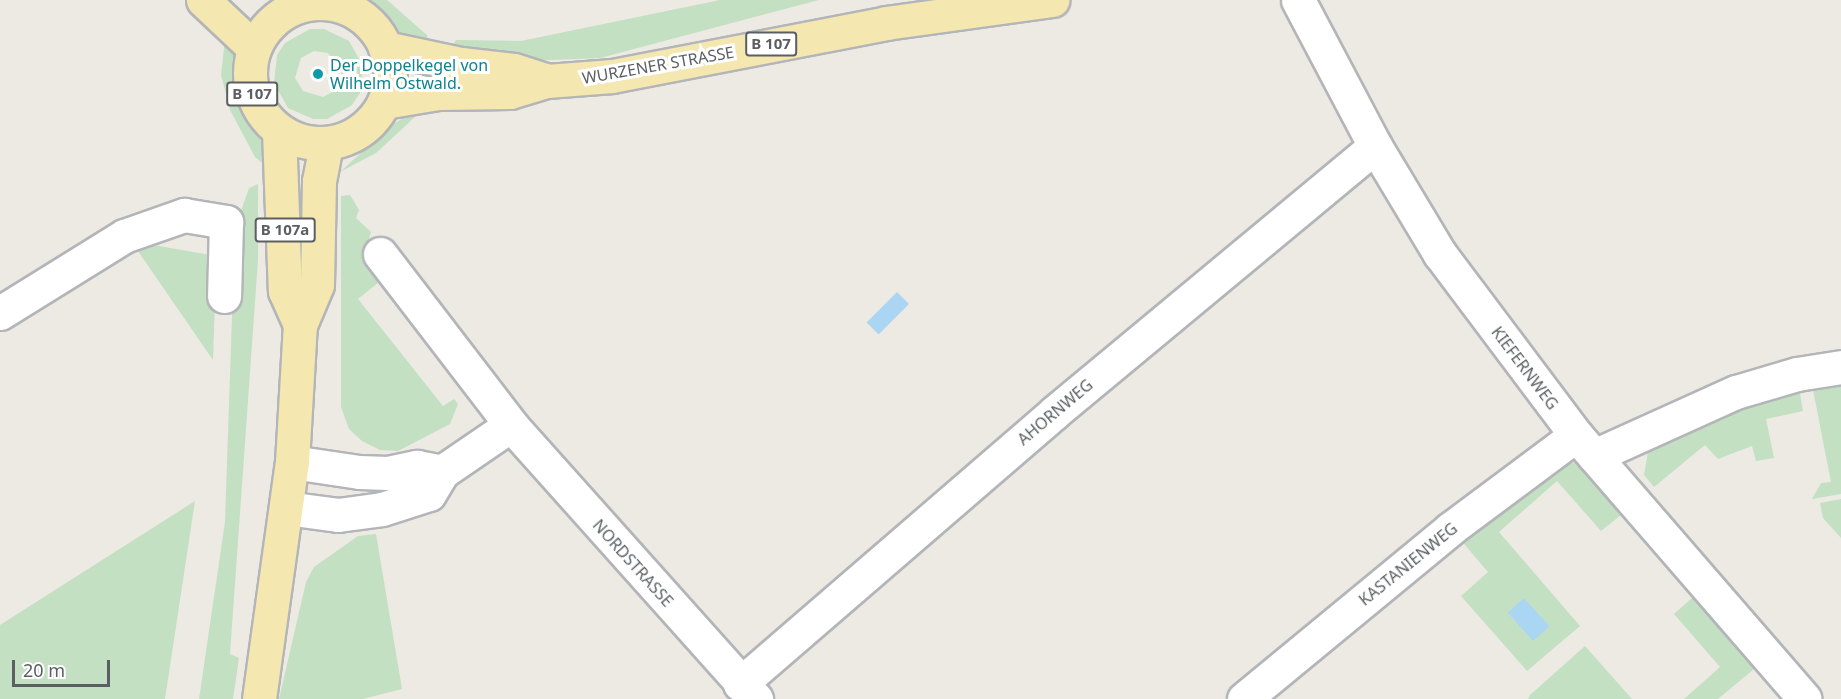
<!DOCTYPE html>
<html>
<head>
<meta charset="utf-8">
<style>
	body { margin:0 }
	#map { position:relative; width:1841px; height:699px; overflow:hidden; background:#eceae3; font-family:"Noto Sans",sans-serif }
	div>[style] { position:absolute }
	.green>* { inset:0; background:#c3e0c2 }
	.water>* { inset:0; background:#abd6f3; transform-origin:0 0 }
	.roads { filter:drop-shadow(2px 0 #b3b5b8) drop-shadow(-2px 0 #b3b5b8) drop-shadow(0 2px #b3b5b8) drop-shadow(0 -2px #b3b5b8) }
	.minor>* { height:33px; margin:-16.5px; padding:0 16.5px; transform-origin:16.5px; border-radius:16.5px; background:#fff }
	.major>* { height:33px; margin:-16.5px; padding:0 16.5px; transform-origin:16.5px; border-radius:16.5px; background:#f4e7b0 }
	.major>.ring { margin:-16.5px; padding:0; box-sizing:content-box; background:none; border:33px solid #f4e7b0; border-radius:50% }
	.dots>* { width:16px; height:16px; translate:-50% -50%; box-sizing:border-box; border:3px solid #fff; border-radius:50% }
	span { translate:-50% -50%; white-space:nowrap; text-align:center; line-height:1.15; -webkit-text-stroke:6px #fff; paint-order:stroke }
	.shield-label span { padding:2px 4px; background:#fff; border:2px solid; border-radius:4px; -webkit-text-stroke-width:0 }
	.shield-label { font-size:15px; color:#5b5e62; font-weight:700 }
	.culture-label { font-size:16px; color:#0d838f }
	.left { translate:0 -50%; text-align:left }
	.street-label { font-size:16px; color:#5b5e62 }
	.scale { position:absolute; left:12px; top:660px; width:98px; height:27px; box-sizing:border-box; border:3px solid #5b5e62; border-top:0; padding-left:8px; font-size:18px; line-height:21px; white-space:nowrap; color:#5b5e62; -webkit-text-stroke:4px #fff; paint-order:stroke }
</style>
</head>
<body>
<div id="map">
	<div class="green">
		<div style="clip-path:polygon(365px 0,387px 0,427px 35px,430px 46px,398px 34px)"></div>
		<div style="clip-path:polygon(720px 0,819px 0,600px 58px,527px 61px,449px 51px,456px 40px,521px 41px)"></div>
		<div style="clip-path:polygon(evenodd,310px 29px,324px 29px,349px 41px,363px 66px,360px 93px,352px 105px,327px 119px,313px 119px,288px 108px,274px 83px,277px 55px,285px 43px,310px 29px,314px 51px,328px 53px,342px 70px,336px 90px,323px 97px,303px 91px,295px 78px,301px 58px,314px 51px)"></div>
		<div style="clip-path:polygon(225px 39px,229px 39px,235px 54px,242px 112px,260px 135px,267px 167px,255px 157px,230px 110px,221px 75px)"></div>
		<div style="clip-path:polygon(416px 111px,416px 116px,376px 153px,340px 172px,391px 125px)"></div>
		<div style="clip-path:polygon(258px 184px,258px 260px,230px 654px,239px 658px,233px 699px,199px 699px,225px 522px,235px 228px,249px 188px)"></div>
		<div style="clip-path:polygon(350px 195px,359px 210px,356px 218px,371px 232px,365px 253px,378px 283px,358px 299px,443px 406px,454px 399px,458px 404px,450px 424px,398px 451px,380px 450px,362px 441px,349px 429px,341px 407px,341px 196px)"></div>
		<div style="clip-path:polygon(131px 241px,210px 255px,216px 267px,213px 360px)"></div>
		<div style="clip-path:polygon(1841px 380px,1841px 494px,1812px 499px,1821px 483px,1831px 482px,1812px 385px)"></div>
		<div style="clip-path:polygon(1799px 388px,1803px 411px,1766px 419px,1774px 458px,1756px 461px,1752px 446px,1718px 459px,1705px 445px,1654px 487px,1644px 475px,1649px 446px,1734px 410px)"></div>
		<div style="clip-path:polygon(1576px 462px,1621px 515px,1601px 531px,1557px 481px,1499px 532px,1580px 626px,1527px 671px,1461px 596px,1488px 572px,1459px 538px,1500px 516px,1560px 467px)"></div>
		<div style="clip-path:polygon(1841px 499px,1841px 538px,1823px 518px,1820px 503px)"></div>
		<div style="clip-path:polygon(195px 501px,165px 699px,0 699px,0 625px)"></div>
		<div style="clip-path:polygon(376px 534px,402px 689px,363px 699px,279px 699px,306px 582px,314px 567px,358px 536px)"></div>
		<div style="clip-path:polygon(1693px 597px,1754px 669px,1718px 699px,1684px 699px,1720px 667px,1674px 614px)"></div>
		<div style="clip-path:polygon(1585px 646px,1632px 699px,1528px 699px,1530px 695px)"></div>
	</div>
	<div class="water">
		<div style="left:897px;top:292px;width:17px;height:43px;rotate:45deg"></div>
		<div style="left:1524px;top:598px;width:38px;height:22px;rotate:48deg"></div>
	</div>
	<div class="roads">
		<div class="minor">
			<div style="left:1298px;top:0;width:165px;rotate:62.2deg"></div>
			<div style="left:1375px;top:146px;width:126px;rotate:59deg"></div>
			<div style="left:1440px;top:254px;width:226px;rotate:53.1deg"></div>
			<div style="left:1576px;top:435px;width:349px;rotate:49.1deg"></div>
			<div style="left:380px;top:254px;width:215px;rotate:52.5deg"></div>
			<div style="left:511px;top:425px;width:368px;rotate:48.2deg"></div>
			<div style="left:0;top:313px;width:146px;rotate:-31.8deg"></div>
			<div style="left:124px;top:236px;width:64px;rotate:-19.3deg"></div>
			<div style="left:184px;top:215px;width:43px;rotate:9.5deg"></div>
			<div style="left:226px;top:222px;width:74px;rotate:91.5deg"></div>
			<div style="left:1594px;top:456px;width:156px;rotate:-24.3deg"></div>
			<div style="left:1736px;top:392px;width:64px;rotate:-16.4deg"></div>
			<div style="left:1797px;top:374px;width:45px;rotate:-9deg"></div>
			<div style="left:292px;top:462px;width:68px;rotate:8.5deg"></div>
			<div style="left:359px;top:472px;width:29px;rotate:2deg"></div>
			<div style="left:388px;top:473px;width:30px;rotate:-12deg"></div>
			<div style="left:417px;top:467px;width:25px;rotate:11deg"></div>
			<div style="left:286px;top:508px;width:52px;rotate:7.7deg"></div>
			<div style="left:338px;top:515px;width:44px;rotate:-7.8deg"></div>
			<div style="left:382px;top:509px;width:49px;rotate:-17.7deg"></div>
			<div style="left:429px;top:494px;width:26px;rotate:-59deg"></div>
			<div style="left:442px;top:472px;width:83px;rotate:-34.3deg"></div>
			<div style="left:740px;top:684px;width:416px;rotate:-40.8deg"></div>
			<div style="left:1055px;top:412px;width:416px;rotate:-39.7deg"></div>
			<div style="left:1244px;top:699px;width:267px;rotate:-39.5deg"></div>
			<div style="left:1450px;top:529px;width:157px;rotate:-36.7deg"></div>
		</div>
		<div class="major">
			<div style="left:203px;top:0;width:70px;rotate:43.3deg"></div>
			<div class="ring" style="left:250px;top:3px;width:107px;height:107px"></div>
			<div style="left:385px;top:48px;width:78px;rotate:11.9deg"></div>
			<div style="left:461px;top:64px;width:53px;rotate:6.5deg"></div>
			<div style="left:514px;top:70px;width:35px;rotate:18deg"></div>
			<div style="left:384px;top:102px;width:55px;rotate:-9.5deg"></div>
			<div style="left:438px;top:93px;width:72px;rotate:-0.8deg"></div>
			<div style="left:510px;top:92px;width:39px;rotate:-17deg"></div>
			<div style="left:547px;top:81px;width:65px;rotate:-4.4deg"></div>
			<div style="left:612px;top:76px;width:279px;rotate:-10.9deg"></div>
			<div style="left:886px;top:23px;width:168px;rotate:-7.9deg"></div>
			<div style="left:279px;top:131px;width:160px;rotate:87.9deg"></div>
			<div style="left:285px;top:291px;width:37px;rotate:66deg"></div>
			<div style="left:259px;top:699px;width:239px;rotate:-82.1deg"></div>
			<div style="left:292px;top:462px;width:137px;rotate:-86.7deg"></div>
			<div style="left:300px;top:325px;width:43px;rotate:-67deg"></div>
			<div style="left:317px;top:285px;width:104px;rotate:-88.9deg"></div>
			<div style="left:319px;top:181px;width:38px;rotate:-79deg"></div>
		</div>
	</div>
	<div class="dots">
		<div style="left:318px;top:74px;background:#0f9aa8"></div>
	</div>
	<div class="shield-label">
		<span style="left:771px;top:44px">B 107</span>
		<span style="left:252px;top:94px">B 107</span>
		<span style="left:285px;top:230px">B 107a</span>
	</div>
	<div class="culture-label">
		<span class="left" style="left:330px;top:74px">Der Doppelkegel von<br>Wilhelm Ostwald.</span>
	</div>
	<div class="street-label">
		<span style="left:658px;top:65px;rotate:-10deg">WURZENER STRASSE</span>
		<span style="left:1525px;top:368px;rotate:53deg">KIEFERNWEG</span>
		<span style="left:1055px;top:412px;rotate:-40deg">AHORNWEG</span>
		<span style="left:633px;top:563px;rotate:48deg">NORDSTRASSE</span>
		<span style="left:1408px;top:564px;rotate:-39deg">KASTANIENWEG</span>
	</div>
	<div class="scale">20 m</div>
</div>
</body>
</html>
